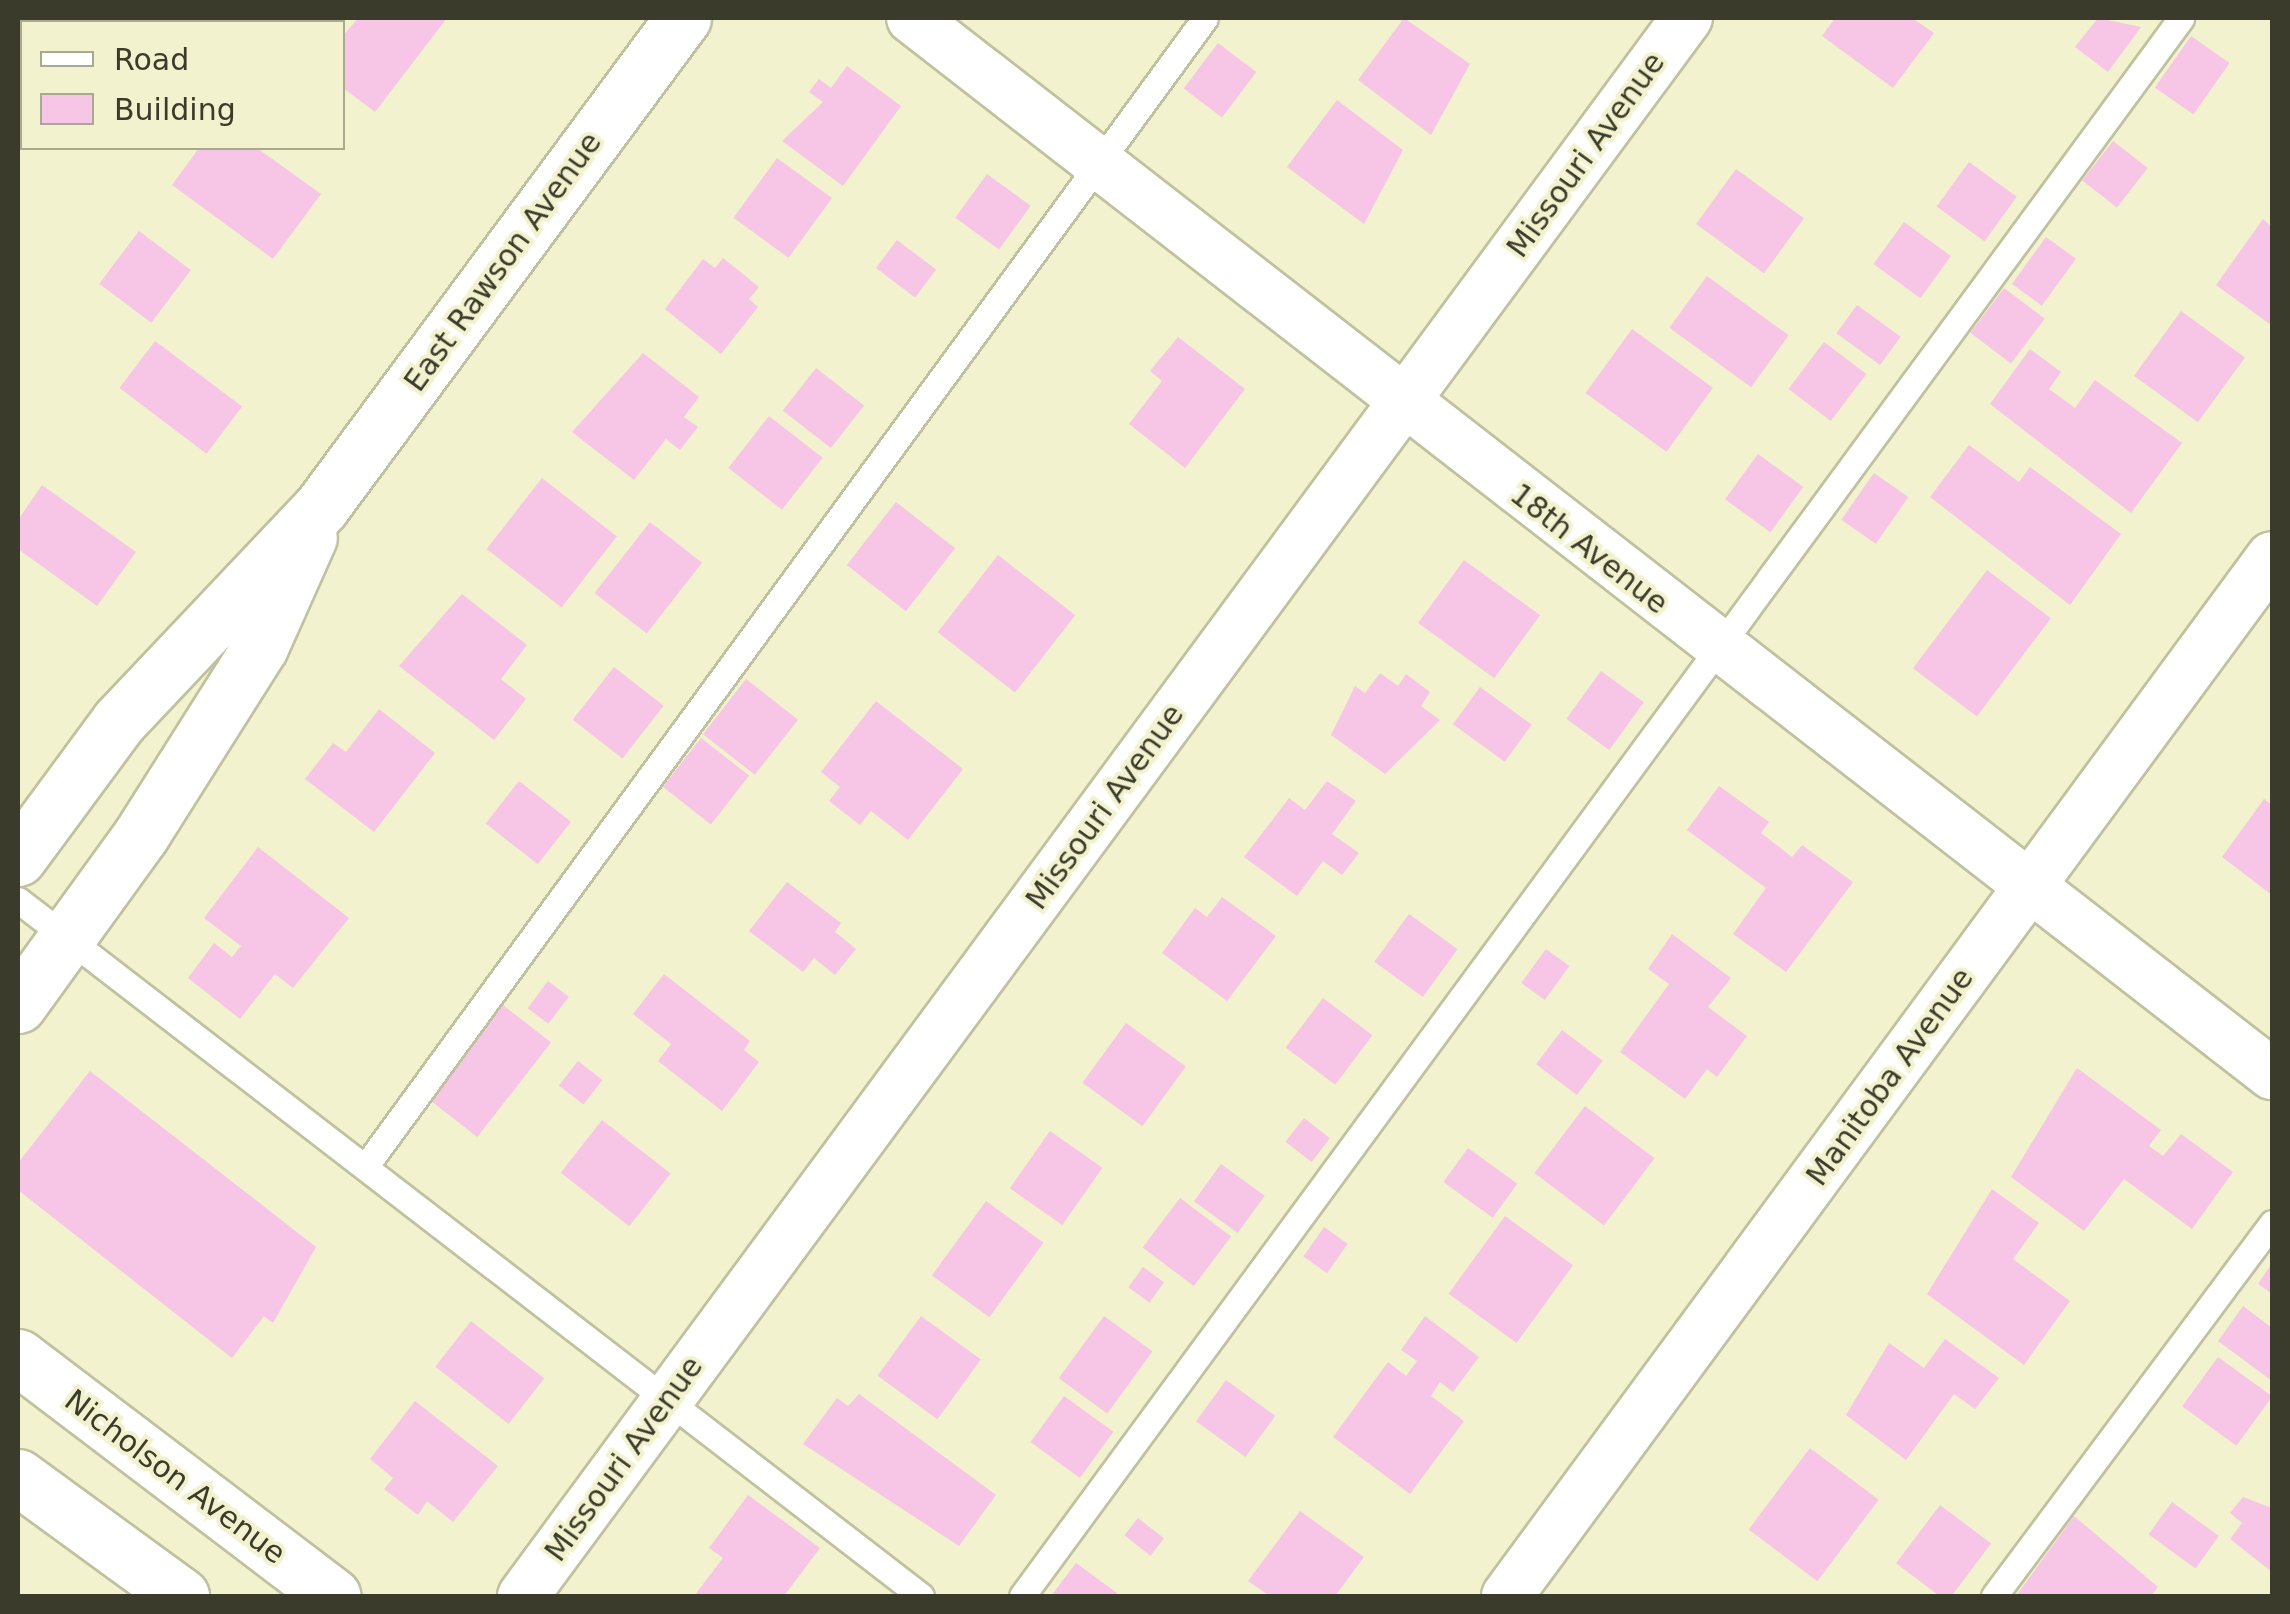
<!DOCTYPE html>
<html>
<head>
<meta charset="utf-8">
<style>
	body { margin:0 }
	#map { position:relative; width:2290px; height:1614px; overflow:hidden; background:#f2f3ce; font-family:"DejaVu Sans",sans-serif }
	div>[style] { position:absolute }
	.building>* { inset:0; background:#f7c5e5; transform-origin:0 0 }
	.roads { filter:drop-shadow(2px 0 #c0c19e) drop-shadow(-2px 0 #c0c19e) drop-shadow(0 2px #c0c19e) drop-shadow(0 -2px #c0c19e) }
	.service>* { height:25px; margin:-12.5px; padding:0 12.5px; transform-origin:12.5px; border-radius:12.5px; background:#fff }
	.minor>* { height:50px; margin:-25px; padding:0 25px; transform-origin:25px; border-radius:25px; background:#fff }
	.tertiary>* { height:55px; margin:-27.5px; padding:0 27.5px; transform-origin:27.5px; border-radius:27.5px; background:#fff }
	.secondary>* { height:55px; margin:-27.5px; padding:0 27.5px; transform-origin:27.5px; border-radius:27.5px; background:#fff }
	span { translate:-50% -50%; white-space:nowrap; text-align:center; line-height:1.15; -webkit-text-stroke:8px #f2f3ce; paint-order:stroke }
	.street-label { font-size:30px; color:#3b3b2c }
	.frame { position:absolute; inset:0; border:20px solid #3b3b2c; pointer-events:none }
	.legend { position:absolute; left:20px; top:20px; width:325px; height:130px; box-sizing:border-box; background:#f2f3ce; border:2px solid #a9a98d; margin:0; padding:12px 18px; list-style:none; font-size:30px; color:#3b3b2c }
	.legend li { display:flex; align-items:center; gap:20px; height:50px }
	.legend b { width:50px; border:2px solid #a9a98d }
</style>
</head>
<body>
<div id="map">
	<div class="building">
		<div style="clip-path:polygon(18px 18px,95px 18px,101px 22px,22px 22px,22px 63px)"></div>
		<div style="clip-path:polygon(180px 18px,214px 18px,220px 22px,176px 22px)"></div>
		<div style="clip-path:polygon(358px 18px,447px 18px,375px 112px,342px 87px,342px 37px)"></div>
		<div style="clip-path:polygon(1404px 18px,1470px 64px,1431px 135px,1358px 80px)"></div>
		<div style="clip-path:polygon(1835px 18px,1912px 18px,1934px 33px,1893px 88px,1822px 36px)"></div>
		<div style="clip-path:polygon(2098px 18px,2141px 27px,2108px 72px,2075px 47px)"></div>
		<div style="left:2191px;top:36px;width:47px;height:63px;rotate:35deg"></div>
		<div style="left:1218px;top:43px;width:48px;height:57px;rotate:37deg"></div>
		<div style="clip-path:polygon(847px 66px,901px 106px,843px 186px,782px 141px,823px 102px,809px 92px,819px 79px,831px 88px)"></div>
		<div style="clip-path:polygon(1337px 100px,1403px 150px,1364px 224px,1287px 167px)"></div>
		<div style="left:2113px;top:141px;width:44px;height:50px;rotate:38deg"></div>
		<div style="clip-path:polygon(199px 148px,257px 148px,321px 194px,273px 259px,172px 185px)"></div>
		<div style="left:777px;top:158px;width:68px;height:74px;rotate:36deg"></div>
		<div style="left:1969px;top:162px;width:59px;height:55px;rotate:36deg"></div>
		<div style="left:1736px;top:169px;width:84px;height:68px;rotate:36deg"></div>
		<div style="left:987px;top:174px;width:54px;height:54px;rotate:36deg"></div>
		<div style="clip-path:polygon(2263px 219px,2272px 227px,2271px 325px,2216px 285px)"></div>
		<div style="left:1904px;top:222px;width:58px;height:52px;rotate:36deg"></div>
		<div style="left:139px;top:231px;width:65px;height:66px;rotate:37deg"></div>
		<div style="left:2046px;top:237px;width:37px;height:58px;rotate:36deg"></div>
		<div style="left:897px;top:240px;width:49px;height:35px;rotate:37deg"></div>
		<div style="clip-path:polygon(723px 258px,759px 287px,749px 299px,758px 307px,721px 354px,665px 309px,703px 259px,715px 268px)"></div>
		<div style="left:1707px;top:276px;width:101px;height:64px;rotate:36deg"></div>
		<div style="left:2004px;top:288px;width:51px;height:56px;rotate:37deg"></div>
		<div style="left:1857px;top:305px;width:54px;height:35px;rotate:36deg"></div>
		<div style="left:2181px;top:311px;width:79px;height:80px;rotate:36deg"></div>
		<div style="left:1632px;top:329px;width:100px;height:79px;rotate:36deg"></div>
		<div style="clip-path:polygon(1178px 337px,1245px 389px,1185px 468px,1129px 424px,1162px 381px,1150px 371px)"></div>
		<div style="left:155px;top:341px;width:109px;height:59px;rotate:37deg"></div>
		<div style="left:1824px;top:342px;width:53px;height:59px;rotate:37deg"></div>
		<div style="clip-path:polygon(2030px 349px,2061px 372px,2049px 389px,2075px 408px,2095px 380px,2182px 443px,2131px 513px,1990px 404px)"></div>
		<div style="clip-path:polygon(643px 353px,699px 397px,684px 417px,698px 427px,680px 450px,666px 439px,634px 480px,572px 432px)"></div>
		<div style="left:816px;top:368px;width:61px;height:54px;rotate:38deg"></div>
		<div style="left:769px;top:416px;width:68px;height:66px;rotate:38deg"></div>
		<div style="clip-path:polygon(1969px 445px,2019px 482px,2030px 467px,2121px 534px,2070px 605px,1930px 497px)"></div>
		<div style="left:1758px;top:454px;width:56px;height:56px;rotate:36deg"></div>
		<div style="left:1874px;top:473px;width:42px;height:57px;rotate:35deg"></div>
		<div style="left:542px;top:478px;width:95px;height:90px;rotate:38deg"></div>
		<div style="clip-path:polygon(42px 485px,136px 552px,97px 606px,18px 549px,18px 520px)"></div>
		<div style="left:896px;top:502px;width:75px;height:80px;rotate:38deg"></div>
		<div style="left:650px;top:522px;width:66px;height:90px;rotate:38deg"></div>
		<div style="left:998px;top:555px;width:98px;height:98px;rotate:38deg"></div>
		<div style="left:1464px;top:560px;width:94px;height:78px;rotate:36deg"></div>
		<div style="left:1987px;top:570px;width:80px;height:123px;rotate:37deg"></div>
		<div style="clip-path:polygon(462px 594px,527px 645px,501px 679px,526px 699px,494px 740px,399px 666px)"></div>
		<div style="left:614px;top:667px;width:63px;height:67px;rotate:38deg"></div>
		<div style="left:1601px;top:671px;width:53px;height:59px;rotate:36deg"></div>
		<div style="clip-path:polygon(1380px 673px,1398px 686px,1406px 674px,1430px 692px,1421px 706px,1440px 720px,1385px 774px,1331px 735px,1355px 686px,1365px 693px)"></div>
		<div style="left:746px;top:679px;width:66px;height:70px;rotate:38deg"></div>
		<div style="left:1480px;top:687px;width:64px;height:46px;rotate:36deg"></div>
		<div style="clip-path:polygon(876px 701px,963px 769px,908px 840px,871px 811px,860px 825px,829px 801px,840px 787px,821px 772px)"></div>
		<div style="clip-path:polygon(379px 709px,435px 753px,374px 832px,305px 779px,333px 743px,346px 752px)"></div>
		<div style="left:701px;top:738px;width:61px;height:62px;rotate:38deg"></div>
		<div style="left:519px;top:781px;width:66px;height:54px;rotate:38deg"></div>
		<div style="clip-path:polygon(1327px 781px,1356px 801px,1332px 834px,1359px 853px,1342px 875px,1323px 861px,1297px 896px,1244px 857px,1289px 798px,1305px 810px)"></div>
		<div style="clip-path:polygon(1719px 786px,1769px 822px,1761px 833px,1792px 857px,1802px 845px,1853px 882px,1786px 972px,1733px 934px,1766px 888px,1687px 830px)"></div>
		<div style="clip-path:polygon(2264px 799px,2272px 805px,2272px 895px,2222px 857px)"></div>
		<div style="clip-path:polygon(258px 847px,349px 918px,293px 988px,275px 974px,240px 1019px,188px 978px,214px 943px,232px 957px,241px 946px,204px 918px)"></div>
		<div style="clip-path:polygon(787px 882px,841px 923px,835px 932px,856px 949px,835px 975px,814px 958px,803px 972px,749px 931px)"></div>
		<div style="clip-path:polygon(1222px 897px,1276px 936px,1227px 1001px,1162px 953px,1195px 908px,1207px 917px)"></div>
		<div style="left:1409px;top:914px;width:60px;height:59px;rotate:36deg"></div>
		<div style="clip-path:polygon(1672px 934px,1731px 978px,1708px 1007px,1747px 1036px,1717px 1077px,1707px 1069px,1685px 1099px,1620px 1052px,1669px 984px,1648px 969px)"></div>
		<div style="left:1546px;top:949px;width:29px;height:42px;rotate:36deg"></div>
		<div style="clip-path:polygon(664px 974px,750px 1041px,744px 1050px,759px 1062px,722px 1111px,658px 1061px,671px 1044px,633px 1014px)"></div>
		<div style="left:548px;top:981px;width:26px;height:34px;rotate:37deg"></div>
		<div style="left:1323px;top:998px;width:62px;height:62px;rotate:37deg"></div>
		<div style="left:503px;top:1005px;width:61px;height:120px;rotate:38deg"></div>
		<div style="left:1126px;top:1023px;width:74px;height:74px;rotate:36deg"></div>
		<div style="left:1562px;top:1030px;width:51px;height:43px;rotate:37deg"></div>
		<div style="left:578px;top:1061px;width:31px;height:31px;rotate:38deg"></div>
		<div style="clip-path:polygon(2077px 1068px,2161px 1130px,2149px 1146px,2163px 1156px,2181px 1134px,2233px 1172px,2192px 1229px,2124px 1179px,2084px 1231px,2011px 1177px)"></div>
		<div style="clip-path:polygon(90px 1071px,316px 1247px,273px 1323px,264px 1316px,232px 1358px,18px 1190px,18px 1163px)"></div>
		<div style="left:1585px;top:1106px;width:87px;height:84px;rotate:37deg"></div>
		<div style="left:1304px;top:1118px;width:33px;height:30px;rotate:38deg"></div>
		<div style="left:602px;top:1120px;width:87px;height:67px;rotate:38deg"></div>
		<div style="left:1050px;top:1131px;width:64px;height:70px;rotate:35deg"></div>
		<div style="left:1468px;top:1148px;width:61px;height:42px;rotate:36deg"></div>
		<div style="left:1221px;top:1164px;width:54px;height:46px;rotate:36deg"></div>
		<div style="clip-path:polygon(1992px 1189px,2039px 1223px,2013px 1259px,2070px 1301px,2024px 1365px,1927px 1294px)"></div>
		<div style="left:1180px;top:1198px;width:64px;height:62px;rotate:37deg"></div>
		<div style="left:986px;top:1201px;width:71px;height:92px;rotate:36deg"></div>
		<div style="left:1505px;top:1216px;width:84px;height:96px;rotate:36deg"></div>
		<div style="left:1324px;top:1227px;width:29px;height:36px;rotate:35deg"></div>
		<div style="clip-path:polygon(2272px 1263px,2272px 1294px,2258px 1284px)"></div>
		<div style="left:1143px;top:1267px;width:26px;height:25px;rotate:36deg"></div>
		<div style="clip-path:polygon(2243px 1306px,2272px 1328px,2272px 1381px,2218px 1341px)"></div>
		<div style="left:921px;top:1316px;width:74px;height:74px;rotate:36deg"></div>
		<div style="left:1104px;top:1316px;width:60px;height:77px;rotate:36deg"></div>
		<div style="clip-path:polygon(1425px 1316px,1479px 1357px,1453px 1392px,1440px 1382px,1431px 1396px,1464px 1421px,1410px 1494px,1333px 1437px,1388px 1362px,1406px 1376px,1417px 1361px,1401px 1350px)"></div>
		<div style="left:471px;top:1321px;width:93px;height:58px;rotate:38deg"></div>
		<div style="clip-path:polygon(1945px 1339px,1999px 1378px,1975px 1409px,1954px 1394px,1906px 1460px,1846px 1415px,1889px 1343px,1924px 1368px)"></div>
		<div style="left:2218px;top:1357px;width:67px;height:61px;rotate:36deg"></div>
		<div style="left:1226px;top:1380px;width:61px;height:51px;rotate:36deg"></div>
		<div style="clip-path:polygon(859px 1394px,996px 1495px,959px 1546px,803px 1444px,837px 1398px,848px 1406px)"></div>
		<div style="left:1064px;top:1396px;width:61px;height:57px;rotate:36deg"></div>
		<div style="clip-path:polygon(415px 1401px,498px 1466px,453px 1522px,427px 1501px,418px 1515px,384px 1489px,393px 1478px,370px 1459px)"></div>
		<div style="left:1810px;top:1448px;width:86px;height:102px;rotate:37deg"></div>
		<div style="clip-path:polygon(748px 1495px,820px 1548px,784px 1596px,694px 1596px,723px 1558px,709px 1548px)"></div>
		<div style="clip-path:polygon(2243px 1497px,2272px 1508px,2272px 1572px,2230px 1539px,2242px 1523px,2230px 1513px)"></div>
		<div style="left:2172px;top:1502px;width:58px;height:40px;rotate:36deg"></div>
		<div style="left:1940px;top:1505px;width:64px;height:73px;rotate:37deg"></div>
		<div style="clip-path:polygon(1300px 1511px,1364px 1557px,1335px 1596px,1270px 1596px,1248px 1581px)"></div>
		<div style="clip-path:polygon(2074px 1516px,2158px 1587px,2151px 1596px,2016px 1596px)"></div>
		<div style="left:1138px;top:1518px;width:33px;height:22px;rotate:38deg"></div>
		<div style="clip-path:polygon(1076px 1563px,1117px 1593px,1115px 1596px,1051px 1596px)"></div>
	</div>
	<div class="roads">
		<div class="service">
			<div style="left:18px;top:900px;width:1140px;rotate:37.62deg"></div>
			<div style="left:365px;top:1167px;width:1423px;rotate:-53.83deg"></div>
			<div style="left:1022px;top:1596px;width:1958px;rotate:-53.7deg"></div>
			<div style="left:1994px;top:1596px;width:465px;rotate:-53.3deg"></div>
		</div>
		<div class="minor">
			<div style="left:912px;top:18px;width:1722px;rotate:37.83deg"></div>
			<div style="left:523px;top:1596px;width:1961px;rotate:-53.59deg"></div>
			<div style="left:1507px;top:1596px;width:1290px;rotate:-53.64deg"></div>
		</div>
		<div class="tertiary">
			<div style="left:18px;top:1357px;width:395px;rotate:37.2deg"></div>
			<div style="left:18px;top:1477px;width:202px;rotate:36.1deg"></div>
		</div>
		<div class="secondary">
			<div style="left:18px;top:858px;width:170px;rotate:-53.6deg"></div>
			<div style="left:119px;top:721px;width:296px;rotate:-46.6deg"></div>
			<div style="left:322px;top:506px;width:607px;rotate:-53.51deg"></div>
			<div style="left:18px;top:1005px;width:210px;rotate:-54.1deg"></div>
			<div style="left:141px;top:835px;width:222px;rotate:-57.7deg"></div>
			<div style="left:260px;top:647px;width:120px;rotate:-66deg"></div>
		</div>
	</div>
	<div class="street-label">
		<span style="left:1586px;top:155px;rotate:-54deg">Missouri Avenue</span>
		<span style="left:503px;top:262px;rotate:-54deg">East Rawson Avenue</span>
		<span style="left:1589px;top:549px;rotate:38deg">18th Avenue</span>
		<span style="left:1105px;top:807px;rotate:-54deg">Missouri Avenue</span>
		<span style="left:1890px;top:1077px;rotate:-54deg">Manitoba Avenue</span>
		<span style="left:624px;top:1459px;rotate:-54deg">Missouri Avenue</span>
		<span style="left:175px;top:1477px;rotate:37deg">Nicholson Avenue</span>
	</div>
	<div class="frame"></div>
	<ul class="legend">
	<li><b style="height:12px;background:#fff"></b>Road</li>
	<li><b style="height:28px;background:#f7c5e5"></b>Building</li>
	</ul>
</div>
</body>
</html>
